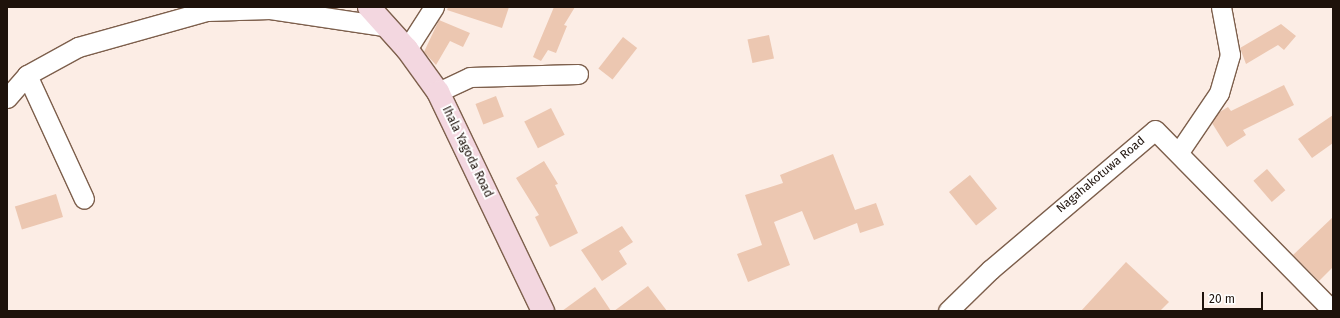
<!DOCTYPE html>
<html>
<head>
<meta charset="utf-8">
<style>
	body { margin:0 }
	#map { position:relative; width:1340px; height:318px; overflow:hidden; background:#fcede5; font-family:"Fira Sans",sans-serif }
	div>[style] { position:absolute }
	.building>* { inset:0; background:#ecc7b1; transform-origin:0 0 }
	.roads { filter:drop-shadow(1px 0 #7d5f4c) drop-shadow(-1px 0 #7d5f4c) drop-shadow(0 1px #7d5f4c) drop-shadow(0 -1px #7d5f4c) }
	.street>* { height:19px; margin:-9.5px; padding:0 9.5px; transform-origin:9.5px; border-radius:9.5px; background:#fff }
	.secondary>* { height:22px; margin:-11px; padding:0 11px; transform-origin:11px; border-radius:11px; background:#f3d7e0 }
	span { translate:-50% -50%; white-space:nowrap; text-align:center; line-height:1.15; -webkit-text-stroke:4px #fff; paint-order:stroke }
	.street-label { font-size:12px; color:#1e120b }
	.frame { position:absolute; inset:0; border:8px solid #1e120b; pointer-events:none }
	.scale { position:absolute; left:1202px; top:292px; width:61px; height:18px; box-sizing:border-box; border:2px solid #1e120b; border-top:0; padding-left:5px; font-size:12px; line-height:14px; white-space:nowrap; color:#1e120b; -webkit-text-stroke:3px #fff; paint-order:stroke }
</style>
</head>
<body>
<div id="map">
	<div class="building">
		<div style="clip-path:polygon(448px 7px,509px 7px,502px 28px,447px 10px)"></div>
		<div style="clip-path:polygon(554px 7px,575px 7px,564px 25px,567px 26px,556px 53px,548px 50px,541px 61px,533px 57px)"></div>
		<div style="clip-path:polygon(439px 20px,470px 33px,463px 47px,450px 41px,436px 65px,424px 52px)"></div>
		<div style="clip-path:polygon(1281px 24px,1296px 36px,1284px 50px,1278px 45px,1246px 64px,1240px 48px)"></div>
		<div style="left:769px;top:35px;width:24px;height:22px;rotate:78deg"></div>
		<div style="left:623px;top:37px;width:18px;height:40px;rotate:38deg"></div>
		<div style="clip-path:polygon(1284px 85px,1294px 105px,1243px 130px,1246px 135px,1227px 147px,1212px 123px,1218px 113px,1228px 107px,1231px 111px)"></div>
		<div style="left:496px;top:96px;width:22px;height:22px;rotate:69deg"></div>
		<div style="left:551px;top:108px;width:30px;height:30px;rotate:63deg"></div>
		<div style="clip-path:polygon(1333px 115px,1333px 143px,1312px 158px,1298px 139px)"></div>
		<div style="clip-path:polygon(833px 154px,855px 210px,876px 203px,884px 225px,860px 233px,857px 223px,814px 240px,802px 211px,774px 222px,790px 265px,748px 282px,737px 254px,762px 245px,745px 195px,783px 183px,780px 175px)"></div>
		<div style="clip-path:polygon(544px 161px,558px 184px,555px 185px,578px 233px,550px 247px,535px 217px,539px 215px,516px 178px)"></div>
		<div style="left:1267px;top:169px;width:28px;height:18px;rotate:49deg"></div>
		<div style="left:970px;top:175px;width:43px;height:27px;rotate:51deg"></div>
		<div style="left:56px;top:194px;width:24px;height:43px;rotate:73deg"></div>
		<div style="clip-path:polygon(1333px 217px,1333px 267px,1319px 281px,1293px 255px)"></div>
		<div style="clip-path:polygon(622px 226px,633px 242px,619px 251px,627px 264px,602px 281px,581px 250px)"></div>
		<div style="clip-path:polygon(1126px 262px,1169px 302px,1160px 311px,1081px 311px)"></div>
		<div style="clip-path:polygon(648px 286px,667px 311px,614px 311px)"></div>
		<div style="clip-path:polygon(595px 287px,611px 311px,562px 311px)"></div>
	</div>
	<div class="roads">
		<div class="street">
			<div style="left:407px;top:49px;width:50px;rotate:-57.3deg"></div>
			<div style="left:27px;top:75px;width:136px;rotate:65.3deg"></div>
			<div style="left:438px;top:92px;width:35px;rotate:-25deg"></div>
			<div style="left:470px;top:77px;width:108px;rotate:-1.6deg"></div>
			<div style="left:7px;top:98px;width:30px;rotate:-49deg"></div>
			<div style="left:27px;top:75px;width:58px;rotate:-28.8deg"></div>
			<div style="left:78px;top:47px;width:134px;rotate:-15.6deg"></div>
			<div style="left:207px;top:11px;width:63px;rotate:-1.8deg"></div>
			<div style="left:270px;top:9px;width:115px;rotate:8.5deg"></div>
			<div style="left:1179px;top:152px;width:71px;rotate:-55.9deg"></div>
			<div style="left:1219px;top:93px;width:40px;rotate:-74deg"></div>
			<div style="left:1230px;top:55px;width:49px;rotate:-100.6deg"></div>
			<div style="left:948px;top:311px;width:59px;rotate:-44.3deg"></div>
			<div style="left:990px;top:270px;width:216px;rotate:-40.3deg"></div>
			<div style="left:1155px;top:130px;width:254px;rotate:45.5deg"></div>
		</div>
		<div class="secondary">
			<div style="left:369px;top:7px;width:57px;rotate:47.9deg"></div>
			<div style="left:407px;top:49px;width:53px;rotate:54.2deg"></div>
			<div style="left:438px;top:92px;width:243px;rotate:64.4deg"></div>
		</div>
	</div>
	<div class="street-label">
		<span style="left:467px;top:152px;rotate:64deg">Ihala Yagoda Road</span>
		<span style="left:1101px;top:175px;rotate:-40deg">Nagahakotuwa Road</span>
	</div>
	<div class="frame"></div>
	<div class="scale">20 m</div>
</div>
</body>
</html>
